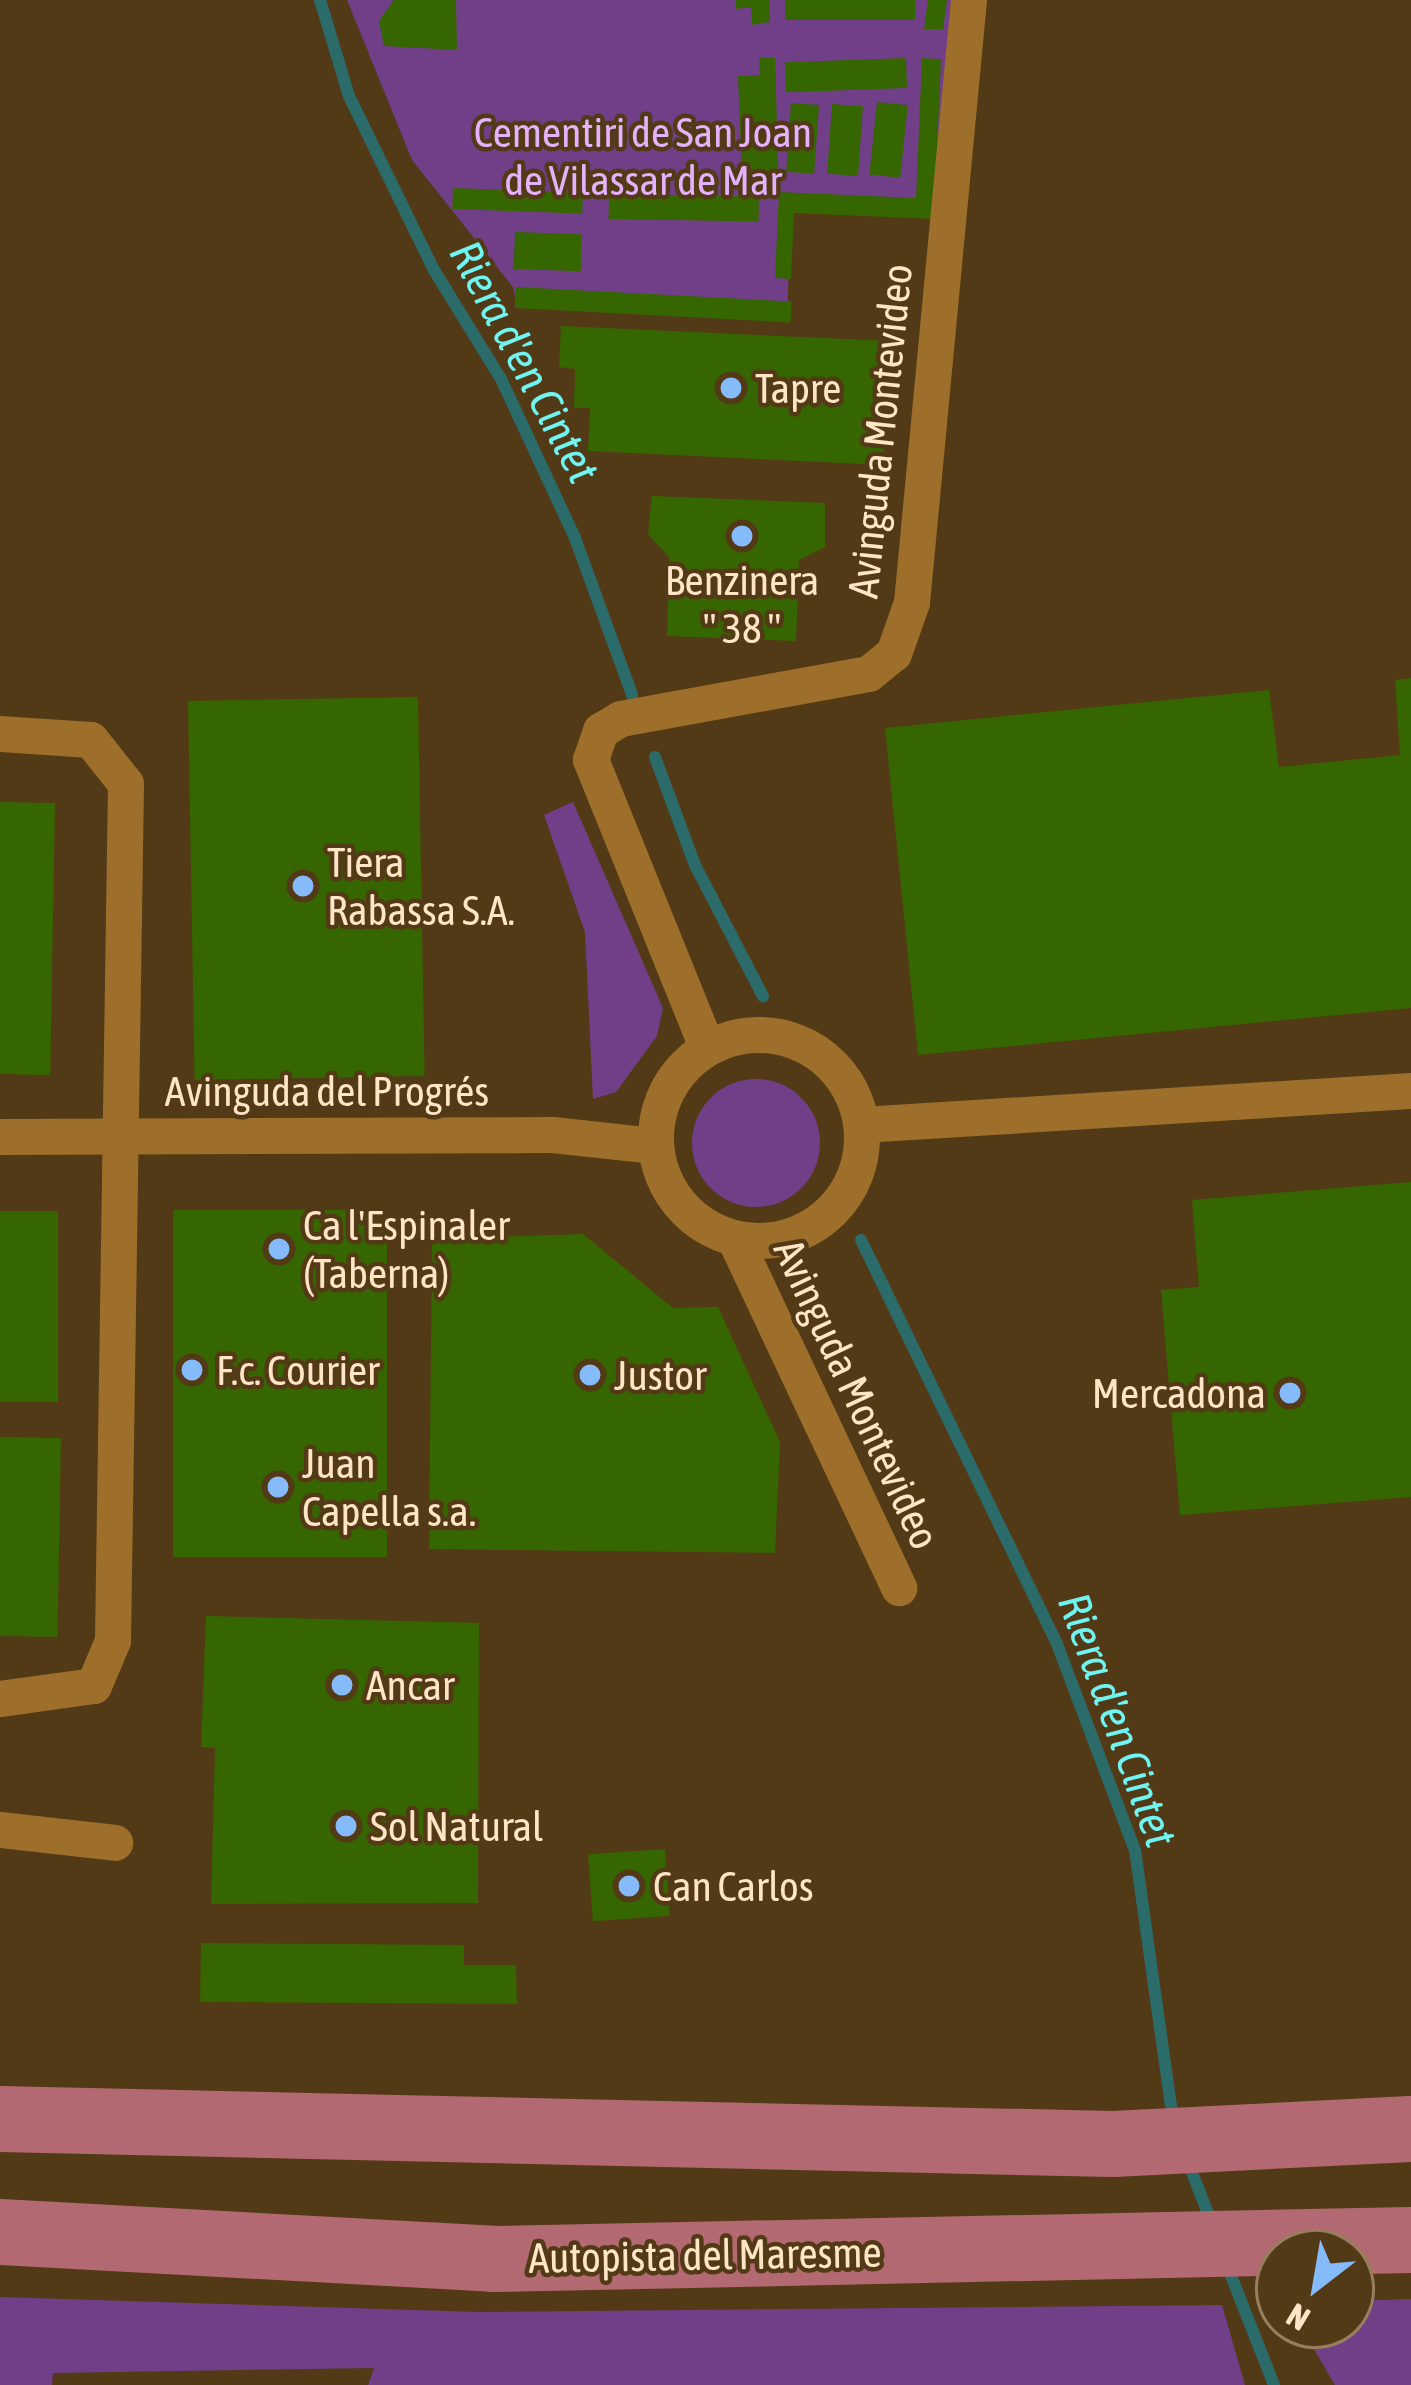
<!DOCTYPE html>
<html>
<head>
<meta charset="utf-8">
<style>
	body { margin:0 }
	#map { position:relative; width:1411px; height:2385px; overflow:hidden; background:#533a17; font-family:"Asap Condensed",sans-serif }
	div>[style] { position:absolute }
	.green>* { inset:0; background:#703f88 }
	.round { border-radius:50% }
	.stream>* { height:12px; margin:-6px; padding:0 6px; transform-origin:6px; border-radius:6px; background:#2b6c6b }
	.building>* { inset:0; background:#366600; transform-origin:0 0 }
	.street>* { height:36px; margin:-18px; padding:0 18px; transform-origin:18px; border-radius:18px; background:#9d6f2a }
	.street>.ring { margin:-18px; padding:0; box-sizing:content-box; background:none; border:36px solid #9d6f2a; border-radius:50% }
	.highway>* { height:66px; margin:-33px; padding:0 33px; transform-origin:33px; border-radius:33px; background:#b36971 }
	.dots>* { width:33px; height:33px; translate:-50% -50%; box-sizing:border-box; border:6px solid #533a17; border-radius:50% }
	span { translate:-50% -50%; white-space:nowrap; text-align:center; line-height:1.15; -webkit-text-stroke:9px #533a17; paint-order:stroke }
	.park-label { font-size:42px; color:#e4b1fd }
	.poi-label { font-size:42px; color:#ffe5c5 }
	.left { translate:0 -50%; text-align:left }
	.right { translate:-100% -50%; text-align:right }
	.street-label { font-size:42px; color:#ffe5c5 }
	.water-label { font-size:45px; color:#70f4f2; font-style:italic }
	.north { position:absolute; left:1255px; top:2229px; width:120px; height:120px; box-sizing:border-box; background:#533a17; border:3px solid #987e5d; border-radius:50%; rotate:211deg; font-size:33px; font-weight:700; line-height:48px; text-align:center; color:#ffe5c5 }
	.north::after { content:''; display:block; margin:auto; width:42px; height:54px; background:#86bbfb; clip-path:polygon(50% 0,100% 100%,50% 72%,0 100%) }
</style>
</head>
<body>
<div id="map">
	<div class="green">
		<div style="clip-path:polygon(347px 0,954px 0,936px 216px,791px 212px,787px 316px,517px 307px,513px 287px,412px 160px)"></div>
		<div style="clip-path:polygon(573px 802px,663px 1008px,657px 1036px,616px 1092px,593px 1099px,585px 932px,544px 815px)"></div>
		<div class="round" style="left:692px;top:1079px;width:128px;height:128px"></div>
		<div style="clip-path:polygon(0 2297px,479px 2312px,1222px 2305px,1245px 2385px,368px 2385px,374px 2368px,53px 2373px,52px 2385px,0 2385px)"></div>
		<div style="clip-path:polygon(1411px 2299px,1411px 2385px,1335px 2385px,1300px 2325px,1351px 2325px,1351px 2301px)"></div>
	</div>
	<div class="stream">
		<div style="left:320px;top:0;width:100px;rotate:73.2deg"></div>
		<div style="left:349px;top:96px;width:194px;rotate:64deg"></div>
		<div style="left:434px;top:270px;width:128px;rotate:58.4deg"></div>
		<div style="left:501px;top:379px;width:175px;rotate:65deg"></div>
		<div style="left:575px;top:538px;width:167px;rotate:70deg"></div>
		<div style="left:655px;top:757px;width:115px;rotate:69.7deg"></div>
		<div style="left:695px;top:865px;width:148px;rotate:62.6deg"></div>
		<div style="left:861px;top:1240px;width:449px;rotate:64.1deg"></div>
		<div style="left:1057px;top:1644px;width:220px;rotate:69.3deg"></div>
		<div style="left:1135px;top:1850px;width:273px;rotate:82deg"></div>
		<div style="left:1188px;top:2162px;width:63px;rotate:68.7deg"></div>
		<div style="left:1226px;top:2263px;width:131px;rotate:68.5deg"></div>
	</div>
	<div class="building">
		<div style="clip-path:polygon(394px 0,456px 0,457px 50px,384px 46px,379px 21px)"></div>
		<div style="clip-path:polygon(736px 0,770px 0,770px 22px,752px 25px,751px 7px,736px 9px)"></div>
		<div style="left:785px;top:0;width:130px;height:20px"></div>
		<div style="clip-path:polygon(928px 0,947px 0,943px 29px,924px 29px)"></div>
		<div style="clip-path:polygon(759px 58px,775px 58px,779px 192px,759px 193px,758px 178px,742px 179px,738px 76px,760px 75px)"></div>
		<div style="left:906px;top:58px;width:30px;height:121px;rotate:88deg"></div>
		<div style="clip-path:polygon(922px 58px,941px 59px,934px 219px,794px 213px,791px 279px,775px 278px,779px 192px,916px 198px)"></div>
		<div style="left:877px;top:102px;width:31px;height:73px;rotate:6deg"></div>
		<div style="left:791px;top:103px;width:28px;height:69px;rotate:4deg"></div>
		<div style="left:832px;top:104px;width:31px;height:70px;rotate:4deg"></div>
		<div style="left:453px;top:188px;width:130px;height:21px;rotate:2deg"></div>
		<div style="left:609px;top:194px;width:150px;height:25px;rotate:1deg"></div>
		<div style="left:515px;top:232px;width:67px;height:37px;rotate:2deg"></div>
		<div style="left:516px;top:287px;width:276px;height:21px;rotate:3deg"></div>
		<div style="clip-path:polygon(561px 326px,889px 341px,884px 465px,588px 451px,590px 408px,574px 408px,575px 369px,559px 367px)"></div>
		<div style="clip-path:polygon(652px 496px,825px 503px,825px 547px,799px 560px,796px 641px,667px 636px,669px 557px,648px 534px)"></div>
		<div style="clip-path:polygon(1411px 678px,1411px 1008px,918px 1055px,885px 728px,1269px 690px,1279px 767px,1400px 755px,1395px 680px)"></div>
		<div style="left:418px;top:697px;width:379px;height:230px;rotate:89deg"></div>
		<div style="left:0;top:802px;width:55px;height:272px;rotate:1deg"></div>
		<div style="clip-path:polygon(1411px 1182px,1411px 1497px,1180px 1515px,1161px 1290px,1199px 1287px,1192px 1200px)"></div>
		<div style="left:173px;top:1210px;width:214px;height:347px"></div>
		<div style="left:0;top:1211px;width:58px;height:191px"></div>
		<div style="clip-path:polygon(583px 1234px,673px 1308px,718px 1307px,780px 1442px,775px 1553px,429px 1549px,432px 1239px)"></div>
		<div style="left:0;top:1437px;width:61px;height:199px;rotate:1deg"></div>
		<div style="clip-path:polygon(206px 1616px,479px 1623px,478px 1903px,211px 1904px,215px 1748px,201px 1747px)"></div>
		<div style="left:665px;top:1849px;width:67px;height:77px;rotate:86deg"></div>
		<div style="clip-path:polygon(201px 1943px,464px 1945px,464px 1965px,516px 1965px,517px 2004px,200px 2002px)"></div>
	</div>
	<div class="street">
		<div style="left:0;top:734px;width:91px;rotate:3.8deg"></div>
		<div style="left:91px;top:740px;width:56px;rotate:51.5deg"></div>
		<div style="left:126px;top:784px;width:857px;rotate:90.87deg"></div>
		<div style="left:113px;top:1641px;width:49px;rotate:112.9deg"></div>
		<div style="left:94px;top:1686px;width:95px;rotate:172.1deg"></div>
		<div class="ring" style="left:656px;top:1035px;width:170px;height:170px"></div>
		<div style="left:707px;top:1047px;width:310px;rotate:-112deg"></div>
		<div style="left:591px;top:760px;width:31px;rotate:-71deg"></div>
		<div style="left:601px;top:731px;width:23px;rotate:-31deg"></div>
		<div style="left:621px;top:719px;width:252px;rotate:-10.3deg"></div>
		<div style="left:869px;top:674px;width:32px;rotate:-39deg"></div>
		<div style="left:894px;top:654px;width:54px;rotate:-70.6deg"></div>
		<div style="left:912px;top:603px;width:606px;rotate:-84.6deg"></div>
		<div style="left:862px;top:1125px;width:550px;rotate:-3.54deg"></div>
		<div style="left:0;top:1137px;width:553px;rotate:-0.21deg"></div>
		<div style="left:553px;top:1135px;width:103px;rotate:6.2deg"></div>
		<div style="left:735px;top:1239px;width:386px;rotate:64.8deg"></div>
		<div style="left:0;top:1830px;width:116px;rotate:6.4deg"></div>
	</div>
	<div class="highway">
		<div style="left:0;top:2119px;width:1113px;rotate:1.29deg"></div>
		<div style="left:1113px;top:2144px;width:298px;rotate:-2.9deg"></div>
		<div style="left:0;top:2232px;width:494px;rotate:3.1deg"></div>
		<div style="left:493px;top:2259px;width:918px;rotate:-1.19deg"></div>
	</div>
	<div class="dots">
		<div style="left:731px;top:388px;background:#86bbfb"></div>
		<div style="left:742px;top:536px;background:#86bbfb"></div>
		<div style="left:303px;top:886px;background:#86bbfb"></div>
		<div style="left:279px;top:1249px;background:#86bbfb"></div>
		<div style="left:192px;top:1370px;background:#86bbfb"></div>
		<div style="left:590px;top:1375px;background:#86bbfb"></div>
		<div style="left:1290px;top:1393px;background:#86bbfb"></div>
		<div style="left:278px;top:1487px;background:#86bbfb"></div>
		<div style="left:342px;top:1685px;background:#86bbfb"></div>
		<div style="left:346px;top:1826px;background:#86bbfb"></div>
		<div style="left:629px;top:1886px;background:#86bbfb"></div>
	</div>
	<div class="park-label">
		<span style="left:643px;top:156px">Cementiri de San Joan<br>de Vilassar de Mar</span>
	</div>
	<div class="poi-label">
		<span class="left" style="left:755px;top:388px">Tapre</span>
		<span style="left:742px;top:604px">Benzinera<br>" 38 "</span>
		<span class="left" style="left:327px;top:886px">Tiera<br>Rabassa S.A.</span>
		<span class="left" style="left:303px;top:1249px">Ca l'Espinaler<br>(Taberna)</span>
		<span class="left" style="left:216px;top:1370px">F.c. Courier</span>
		<span class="left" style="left:614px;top:1375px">Justor</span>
		<span class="right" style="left:1266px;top:1393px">Mercadona</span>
		<span class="left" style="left:302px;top:1487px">Juan<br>Capella s.a.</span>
		<span class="left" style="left:366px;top:1685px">Ancar</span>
		<span class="left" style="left:370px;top:1826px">Sol Natural</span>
		<span class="left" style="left:653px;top:1886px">Can Carlos</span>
	</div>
	<div class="street-label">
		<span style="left:880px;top:431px;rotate:-84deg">Avinguda Montevideo</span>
		<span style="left:327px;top:1091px">Avinguda del Progrés</span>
		<span style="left:857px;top:1394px;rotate:65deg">Avinguda Montevideo</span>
		<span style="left:705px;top:2255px;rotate:-1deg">Autopista del Maresme</span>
	</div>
	<div class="water-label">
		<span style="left:524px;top:362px;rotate:62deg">Riera d'en Cintet</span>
		<span style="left:1117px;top:1720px;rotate:70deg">Riera d'en Cintet</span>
	</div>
	<div class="north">N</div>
</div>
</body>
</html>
